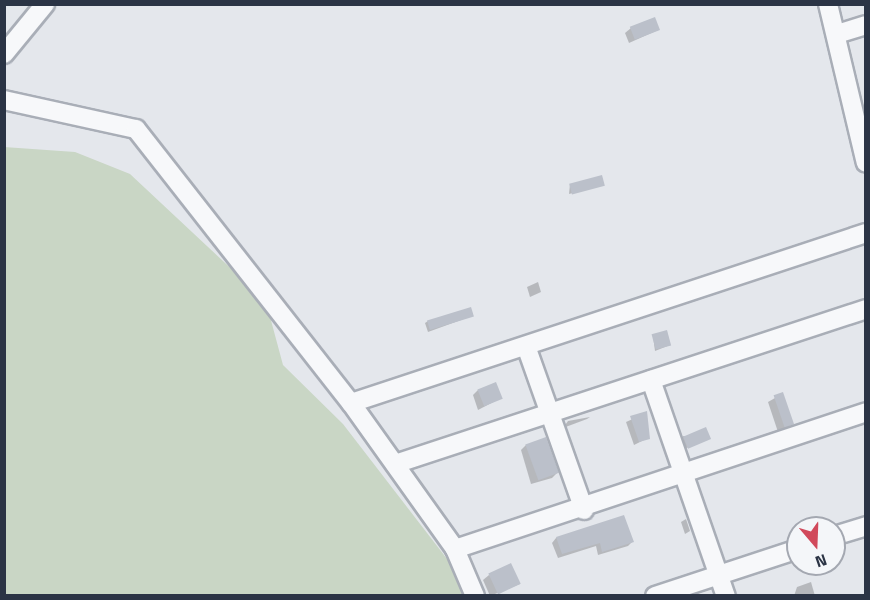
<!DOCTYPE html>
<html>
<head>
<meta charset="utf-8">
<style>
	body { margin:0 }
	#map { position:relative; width:870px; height:600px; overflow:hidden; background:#e4e7ec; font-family:"Titillium Web",sans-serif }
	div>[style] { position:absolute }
	.green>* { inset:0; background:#c9d6c5 }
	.shadow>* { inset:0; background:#0003 }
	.building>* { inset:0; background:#bbc0ca; transform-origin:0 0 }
	.roads { filter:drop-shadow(2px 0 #a9aeb7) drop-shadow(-2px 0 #a9aeb7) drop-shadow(0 2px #a9aeb7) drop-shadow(0 -2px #a9aeb7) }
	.minor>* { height:18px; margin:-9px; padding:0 9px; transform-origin:9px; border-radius:9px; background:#f7f8fa }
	span { translate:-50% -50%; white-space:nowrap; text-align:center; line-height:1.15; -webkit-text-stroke:5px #f4f6f9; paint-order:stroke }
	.frame { position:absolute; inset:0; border:6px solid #2b3445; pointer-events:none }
	.north { position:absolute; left:786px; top:516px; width:60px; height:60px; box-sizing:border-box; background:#f4f6f9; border:2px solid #a4a8b1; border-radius:50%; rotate:161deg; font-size:16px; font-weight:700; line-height:24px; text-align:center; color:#2b3445 }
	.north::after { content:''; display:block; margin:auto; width:21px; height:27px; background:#d1495b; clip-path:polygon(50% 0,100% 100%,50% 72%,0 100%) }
</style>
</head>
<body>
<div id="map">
	<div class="green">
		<div style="clip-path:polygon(4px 147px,75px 152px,130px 174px,239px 276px,269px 313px,283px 365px,343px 424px,454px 568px,463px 595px,5px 595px)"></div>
	</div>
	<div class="shadow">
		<div style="clip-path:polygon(631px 28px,658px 30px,629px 43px,625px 33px)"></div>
		<div style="clip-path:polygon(570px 184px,603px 185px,569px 194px)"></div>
		<div style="clip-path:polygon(538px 282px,541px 292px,530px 297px,527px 287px)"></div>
		<div style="clip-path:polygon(472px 316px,428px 332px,425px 323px,428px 321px)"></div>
		<div style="clip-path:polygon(653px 336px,670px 345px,655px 351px)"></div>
		<div style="clip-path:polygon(478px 390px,501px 398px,478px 410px,473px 395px)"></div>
		<div style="clip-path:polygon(782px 394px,792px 424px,778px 432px,768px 402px)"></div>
		<div style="clip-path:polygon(646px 413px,648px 438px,634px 445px,626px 422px)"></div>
		<div style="clip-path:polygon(590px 417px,587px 419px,563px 428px,568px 421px)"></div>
		<div style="clip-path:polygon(683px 436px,709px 439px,684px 449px)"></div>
		<div style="clip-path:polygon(526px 445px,557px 473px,552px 478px,531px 484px,521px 450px)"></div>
		<div style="clip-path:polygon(623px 517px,632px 542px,628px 546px,598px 555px,596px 546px,558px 558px,552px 543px,556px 538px)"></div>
		<div style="clip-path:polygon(686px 519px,690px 531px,685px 534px,681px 522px)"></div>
		<div style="clip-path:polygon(489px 575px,520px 584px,490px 596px,483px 580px)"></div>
		<div style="clip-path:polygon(811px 582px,815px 596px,794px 596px,797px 587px)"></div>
	</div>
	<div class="building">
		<div style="left:655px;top:17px;width:14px;height:27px;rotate:69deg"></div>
		<div style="left:602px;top:175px;width:11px;height:34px;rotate:75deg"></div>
		<div style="left:471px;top:307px;width:10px;height:46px;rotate:73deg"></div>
		<div style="left:667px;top:330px;width:16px;height:16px;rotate:75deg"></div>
		<div style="left:496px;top:382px;width:18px;height:20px;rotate:68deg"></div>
		<div style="left:783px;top:392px;width:34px;height:10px;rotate:71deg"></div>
		<div style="clip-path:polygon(647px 411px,650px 439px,639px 442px,630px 416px)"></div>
		<div style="left:706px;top:427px;width:13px;height:25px;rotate:67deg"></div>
		<div style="left:546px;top:437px;width:38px;height:22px;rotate:70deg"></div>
		<div style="clip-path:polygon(624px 515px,634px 542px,602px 552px,600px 543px,562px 554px,556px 537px)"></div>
		<div style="left:511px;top:563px;width:23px;height:25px;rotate:65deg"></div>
	</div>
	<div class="roads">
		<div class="minor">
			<div style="left:828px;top:4px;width:163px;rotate:76.6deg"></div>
			<div style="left:837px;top:34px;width:30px;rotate:-17deg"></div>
			<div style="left:4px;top:54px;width:65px;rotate:-50.6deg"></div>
			<div style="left:4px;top:100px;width:135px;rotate:12.4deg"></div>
			<div style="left:136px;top:129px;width:348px;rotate:51.9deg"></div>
			<div style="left:351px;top:403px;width:179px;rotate:54.5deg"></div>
			<div style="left:455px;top:549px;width:51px;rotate:66.9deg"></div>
			<div style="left:526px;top:346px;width:174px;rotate:70.5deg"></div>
			<div style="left:651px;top:380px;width:229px;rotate:70.9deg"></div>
			<div style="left:351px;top:403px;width:542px;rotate:-18.27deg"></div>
			<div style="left:395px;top:464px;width:496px;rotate:-18.2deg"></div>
			<div style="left:834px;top:536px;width:34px;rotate:-17deg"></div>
			<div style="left:455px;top:549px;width:433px;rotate:-18.4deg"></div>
			<div style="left:655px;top:596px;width:151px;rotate:-18.2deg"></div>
		</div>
	</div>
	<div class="frame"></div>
	<div class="north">N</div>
</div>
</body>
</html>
